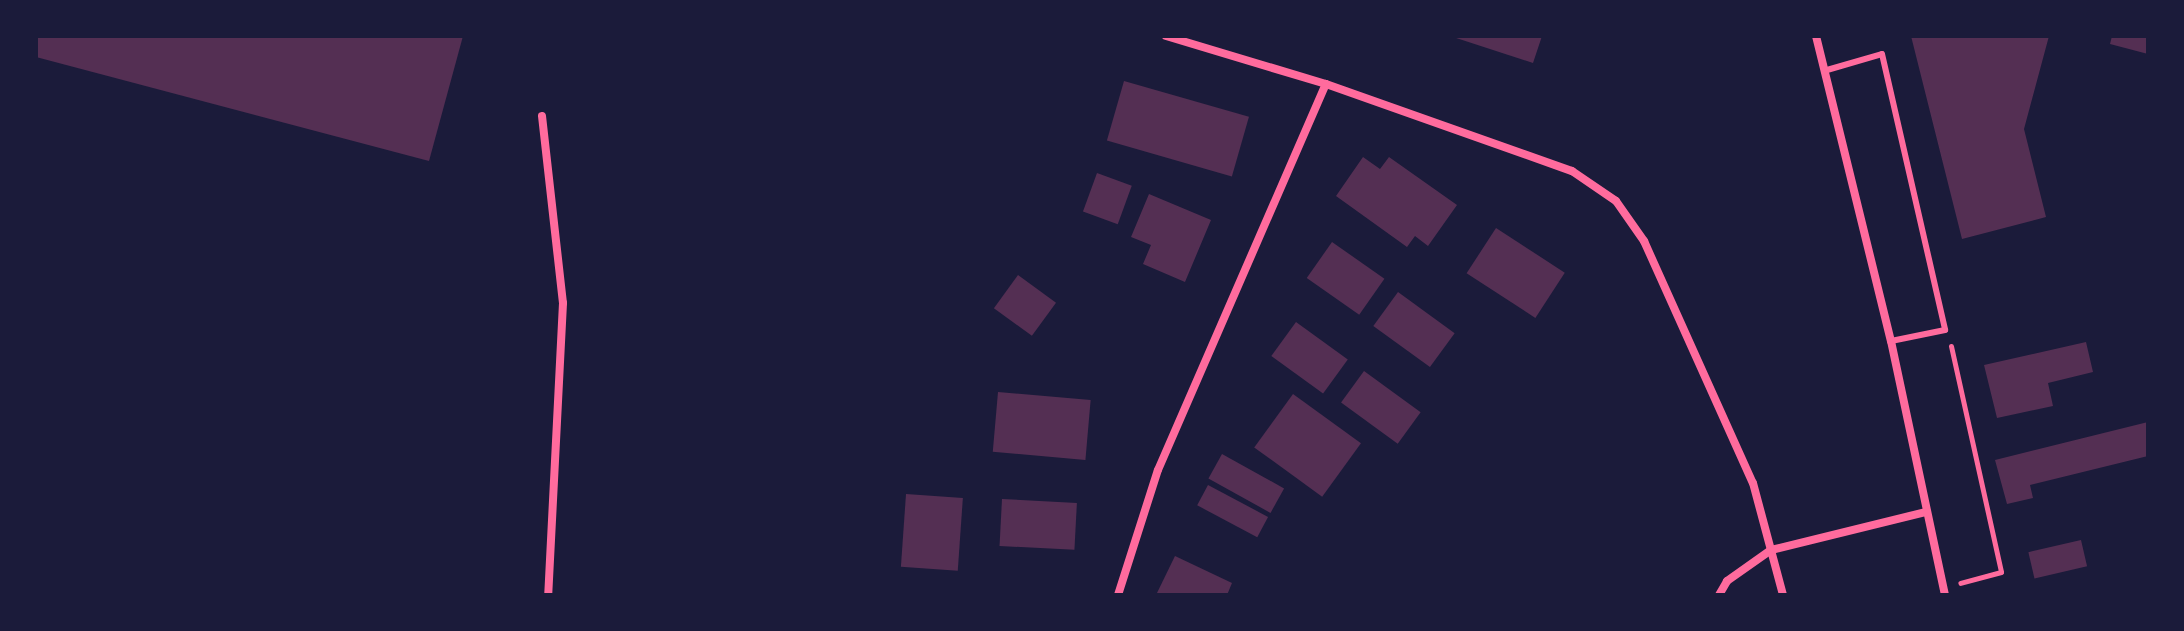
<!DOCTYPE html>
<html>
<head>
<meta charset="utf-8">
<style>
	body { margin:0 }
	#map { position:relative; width:2184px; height:631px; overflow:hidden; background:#1b1b3a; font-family:"IBM Plex Sans",sans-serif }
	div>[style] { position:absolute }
	.building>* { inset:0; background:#542f53; transform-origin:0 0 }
	.path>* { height:5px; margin:-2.5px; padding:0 2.5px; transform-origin:2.5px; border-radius:2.5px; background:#ff6b9d }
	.service>* { height:6px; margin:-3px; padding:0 3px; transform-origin:3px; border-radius:3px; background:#ff6b9d }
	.minor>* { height:8px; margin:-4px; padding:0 4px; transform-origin:4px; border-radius:4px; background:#ff6b9d }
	span { translate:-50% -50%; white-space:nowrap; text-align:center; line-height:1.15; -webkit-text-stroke:6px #1b1b3a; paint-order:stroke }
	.frame { position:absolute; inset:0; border:38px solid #1b1b3a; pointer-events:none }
</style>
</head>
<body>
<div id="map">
	<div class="building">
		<div style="clip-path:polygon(36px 36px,463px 36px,429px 161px,36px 57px)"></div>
		<div style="clip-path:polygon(1450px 36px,1542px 36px,1533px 63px)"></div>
		<div style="clip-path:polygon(1911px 36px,2049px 36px,2024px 129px,2046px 217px,1962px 239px)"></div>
		<div style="clip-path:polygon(2112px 36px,2148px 36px,2148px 54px,2110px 44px)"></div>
		<div style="left:1124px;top:81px;width:130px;height:62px;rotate:16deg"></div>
		<div style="clip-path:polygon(1363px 157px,1380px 169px,1389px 157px,1457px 205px,1428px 246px,1415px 236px,1407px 247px,1336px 196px)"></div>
		<div style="left:1097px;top:173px;width:37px;height:41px;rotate:20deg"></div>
		<div style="clip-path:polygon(1149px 194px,1211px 220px,1185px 282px,1143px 264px,1151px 245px,1131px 237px)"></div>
		<div style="left:1496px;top:228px;width:82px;height:54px;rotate:33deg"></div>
		<div style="left:1332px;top:242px;width:64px;height:44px;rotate:35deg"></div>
		<div style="left:1018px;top:275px;width:47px;height:41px;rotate:36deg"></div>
		<div style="left:1398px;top:292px;width:70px;height:42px;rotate:36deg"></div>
		<div style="left:1296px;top:322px;width:64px;height:42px;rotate:36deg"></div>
		<div style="clip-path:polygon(2086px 342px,2093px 372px,2048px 383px,2053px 406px,1997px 418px,1984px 365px)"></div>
		<div style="left:1364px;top:371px;width:70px;height:39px;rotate:36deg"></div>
		<div style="left:998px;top:392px;width:93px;height:60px;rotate:5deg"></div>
		<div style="left:1293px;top:394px;width:84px;height:66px;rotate:36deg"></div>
		<div style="clip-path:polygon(2148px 422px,2148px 456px,2030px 485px,2033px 498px,2007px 504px,1995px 460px)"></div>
		<div style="left:1222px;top:454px;width:71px;height:28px;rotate:29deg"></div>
		<div style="left:1208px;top:485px;width:68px;height:23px;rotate:28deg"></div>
		<div style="left:906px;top:494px;width:57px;height:73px;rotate:4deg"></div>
		<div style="left:1002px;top:499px;width:75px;height:47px;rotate:3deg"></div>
		<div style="left:2081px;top:540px;width:27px;height:54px;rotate:77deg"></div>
		<div style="clip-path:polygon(1175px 556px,1232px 583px,1227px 595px,1156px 595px)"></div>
	</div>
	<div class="path">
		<div style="left:1951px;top:346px;width:231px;rotate:77.5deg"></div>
		<div style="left:2001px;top:572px;width:42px;rotate:165deg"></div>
	</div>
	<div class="service">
		<div style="left:1827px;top:70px;width:57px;rotate:-16.2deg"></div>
		<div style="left:1882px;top:54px;width:283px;rotate:77.1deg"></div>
		<div style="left:1945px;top:330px;width:55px;rotate:168.5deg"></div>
	</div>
	<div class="minor">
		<div style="left:1166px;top:36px;width:167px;rotate:16.7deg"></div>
		<div style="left:1326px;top:84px;width:261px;rotate:19.5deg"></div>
		<div style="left:1572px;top:171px;width:53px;rotate:34.3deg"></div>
		<div style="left:1616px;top:201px;width:49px;rotate:55deg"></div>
		<div style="left:1644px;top:241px;width:265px;rotate:65.8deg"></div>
		<div style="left:1753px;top:483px;width:116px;rotate:75deg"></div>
		<div style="left:1816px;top:36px;width:314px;rotate:76.2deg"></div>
		<div style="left:1891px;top:341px;width:260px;rotate:78deg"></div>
		<div style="left:542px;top:116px;width:188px;rotate:83.6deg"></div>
		<div style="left:563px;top:303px;width:292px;rotate:92.9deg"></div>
		<div style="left:1118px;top:595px;width:131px;rotate:-72.3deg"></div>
		<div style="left:1158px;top:470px;width:421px;rotate:-66.5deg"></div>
		<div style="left:1719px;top:595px;width:16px;rotate:-60deg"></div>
		<div style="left:1727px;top:581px;width:54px;rotate:-35.2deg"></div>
		<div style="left:1771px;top:550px;width:160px;rotate:-13.8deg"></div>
	</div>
	<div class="frame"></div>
</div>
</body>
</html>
